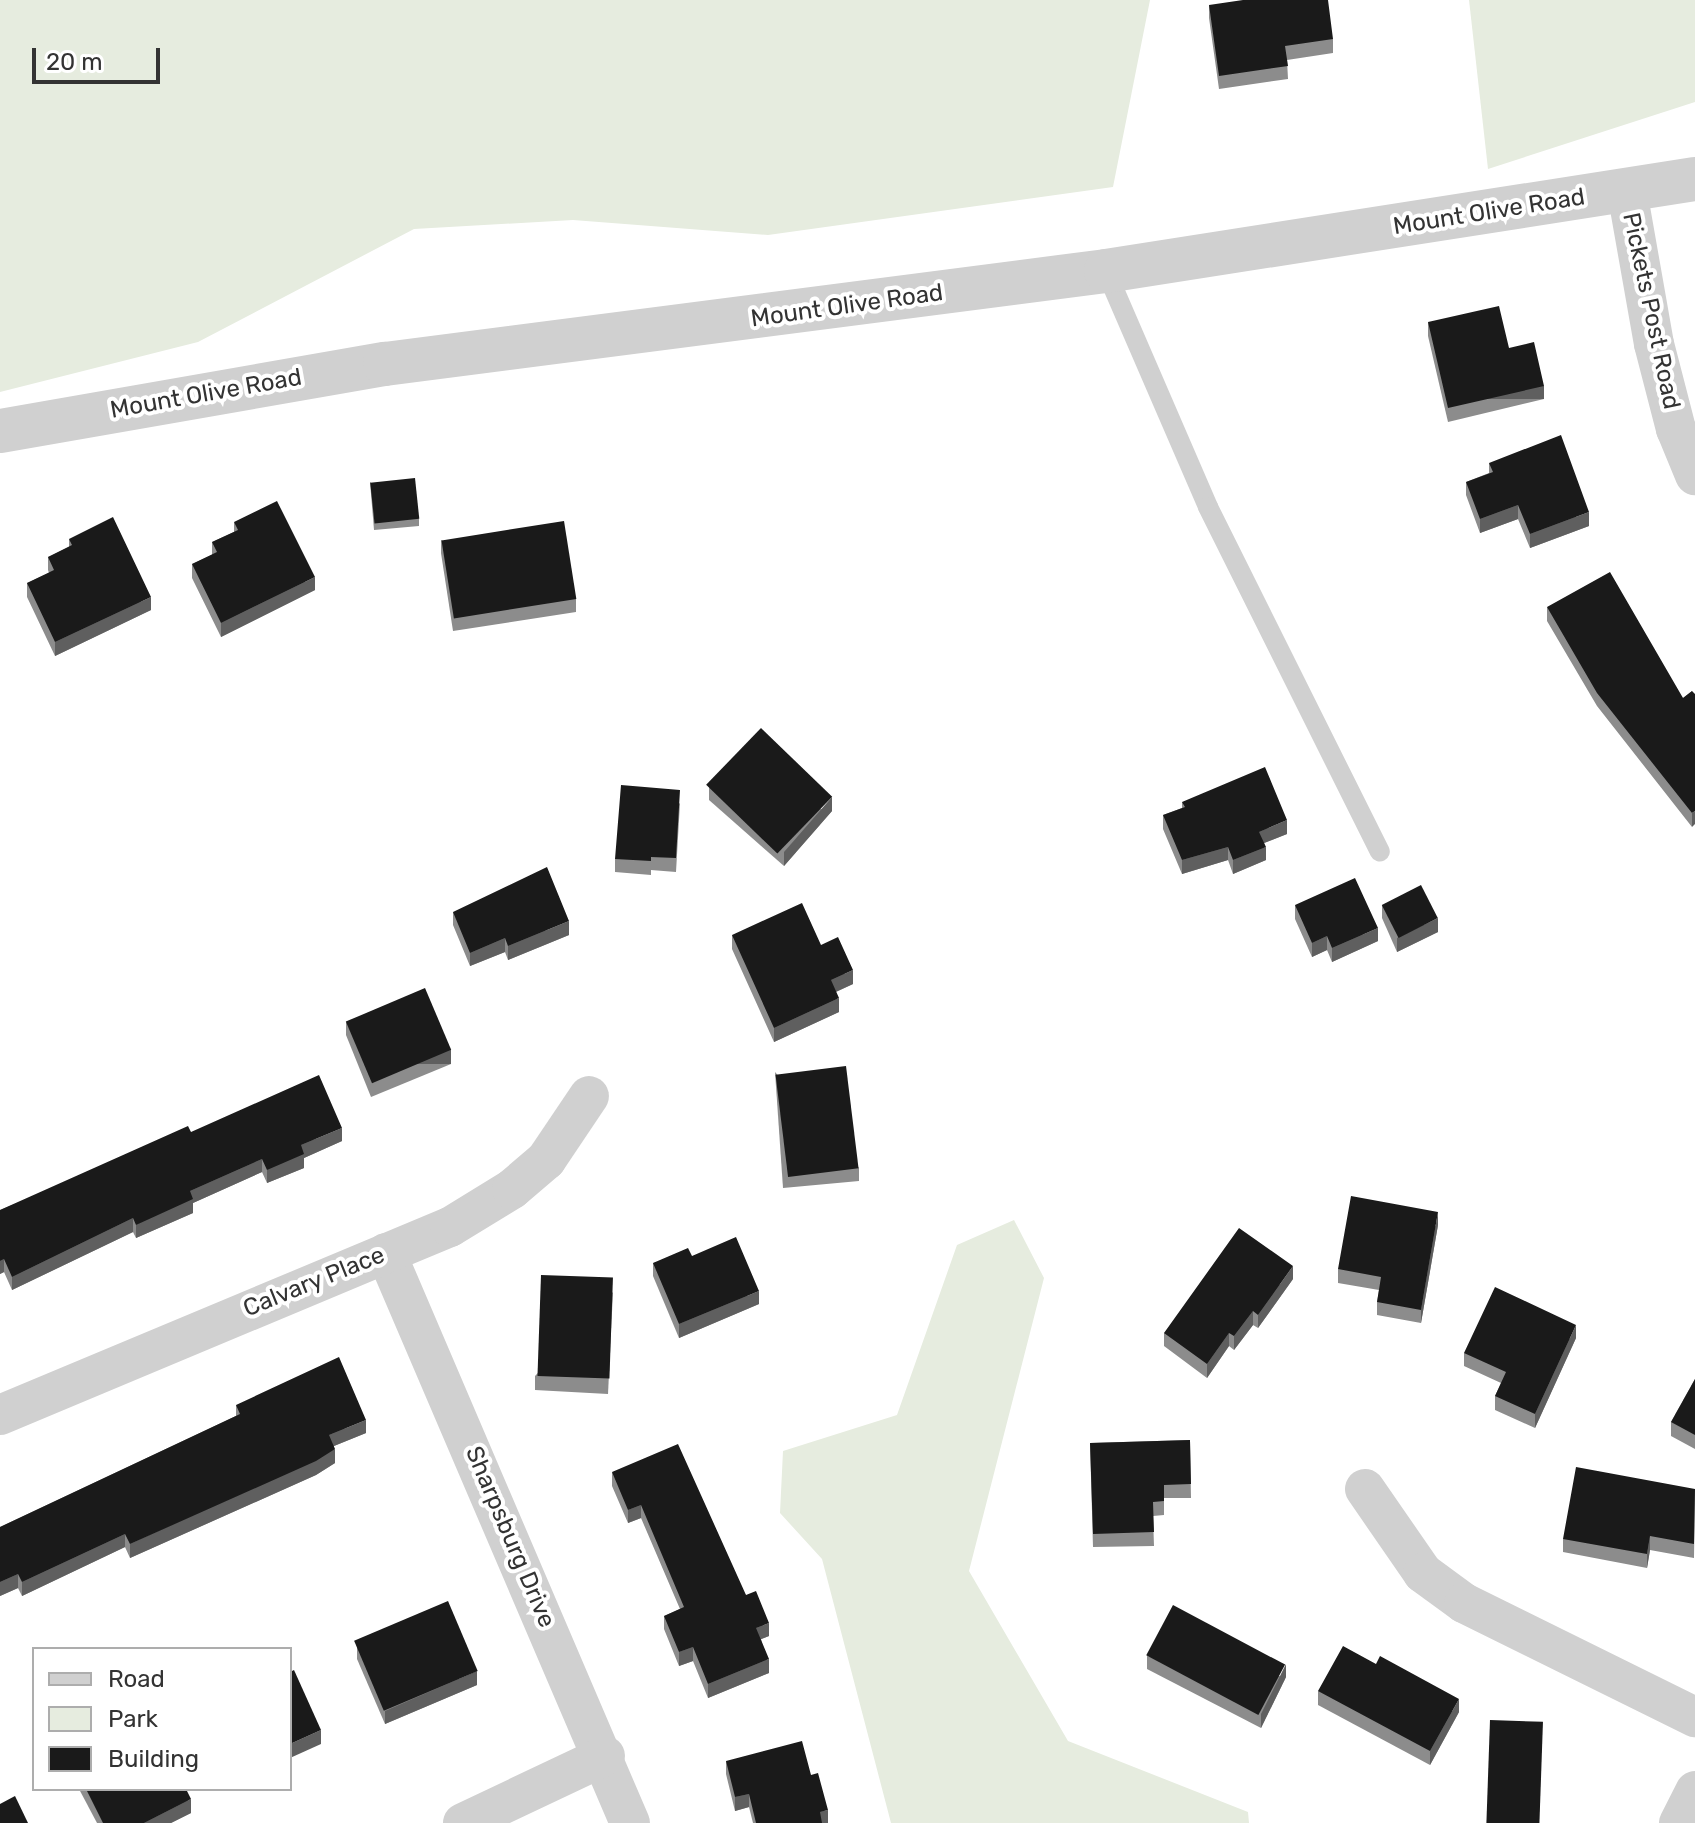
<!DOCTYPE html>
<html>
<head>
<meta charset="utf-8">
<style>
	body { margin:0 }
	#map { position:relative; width:1695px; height:1823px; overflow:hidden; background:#fff; font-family:Rubik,sans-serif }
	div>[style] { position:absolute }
	.green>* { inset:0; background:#e6ecdf }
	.service>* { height:20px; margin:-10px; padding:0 10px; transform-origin:10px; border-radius:10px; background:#d0d0d0 }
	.minor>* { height:40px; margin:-20px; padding:0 20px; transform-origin:20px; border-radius:20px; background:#d0d0d0 }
	.tertiary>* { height:44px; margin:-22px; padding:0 22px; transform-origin:22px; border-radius:22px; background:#d0d0d0 }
	.wall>* { inset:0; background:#8c8c8c }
	.shaded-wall>* { inset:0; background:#5f5f5f; transform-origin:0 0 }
	.building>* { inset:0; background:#1a1a1a; transform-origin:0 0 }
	span { translate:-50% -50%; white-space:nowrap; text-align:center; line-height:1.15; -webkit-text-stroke:8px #fff; paint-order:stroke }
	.street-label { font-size:24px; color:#333 }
	.legend { position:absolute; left:32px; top:1647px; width:260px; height:144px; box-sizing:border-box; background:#fff; border:2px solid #adadad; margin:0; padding:10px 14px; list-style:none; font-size:24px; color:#333 }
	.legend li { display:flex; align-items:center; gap:16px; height:40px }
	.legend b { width:40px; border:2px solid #adadad }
	.scale { position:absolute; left:32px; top:48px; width:128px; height:36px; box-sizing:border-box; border:4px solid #333; border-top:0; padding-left:10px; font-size:24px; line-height:28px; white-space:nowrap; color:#333; -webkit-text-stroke:6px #fff; paint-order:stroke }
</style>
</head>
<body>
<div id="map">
	<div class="green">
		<div style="clip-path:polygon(0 0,1150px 0,1113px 187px,768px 235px,573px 220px,414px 229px,198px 342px,0 392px)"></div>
		<div style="clip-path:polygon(1469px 0,1695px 0,1695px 102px,1488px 169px)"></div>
		<div style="clip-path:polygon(1014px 1220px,1044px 1278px,969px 1571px,1068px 1741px,1248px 1812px,1249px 1823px,891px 1823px,822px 1559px,780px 1513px,783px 1451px,897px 1415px,957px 1245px)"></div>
	</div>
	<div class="service">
		<div style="left:1106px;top:271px;width:257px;rotate:66.6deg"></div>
		<div style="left:1208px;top:507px;width:385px;rotate:63.5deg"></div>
	</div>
	<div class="minor">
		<div style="left:1627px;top:191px;width:155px;rotate:80deg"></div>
		<div style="left:1654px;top:344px;width:88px;rotate:75.5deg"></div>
		<div style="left:1676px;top:429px;width:50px;rotate:67.6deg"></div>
		<div style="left:386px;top:1253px;width:620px;rotate:66.83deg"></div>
		<div style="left:0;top:1415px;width:488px;rotate:-22.7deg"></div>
		<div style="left:450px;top:1227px;width:73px;rotate:-31.5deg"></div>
		<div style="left:512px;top:1189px;width:45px;rotate:-40.5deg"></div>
		<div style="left:546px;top:1160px;width:77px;rotate:-56.1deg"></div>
		<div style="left:1365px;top:1489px;width:102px;rotate:55.4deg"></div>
		<div style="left:1423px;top:1573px;width:51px;rotate:36.2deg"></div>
		<div style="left:1464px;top:1603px;width:258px;rotate:26.3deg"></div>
		<div style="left:463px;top:1823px;width:157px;rotate:-25.3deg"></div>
		<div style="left:1679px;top:1823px;width:36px;rotate:-63deg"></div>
	</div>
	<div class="tertiary">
		<div style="left:0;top:431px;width:391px;rotate:-9.9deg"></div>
		<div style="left:385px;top:364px;width:727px;rotate:-7.35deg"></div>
		<div style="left:1106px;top:271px;width:596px;rotate:-8.88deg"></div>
	</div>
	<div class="wall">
		<div style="clip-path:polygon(1209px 5px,1333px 39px,1333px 53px,1287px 60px,1288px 79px,1219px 89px,1209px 18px)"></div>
		<div style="clip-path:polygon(1428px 322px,1509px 348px,1544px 399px,1448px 422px,1428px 336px)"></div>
		<div style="clip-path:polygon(1489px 463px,1589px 526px,1530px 548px,1518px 519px,1480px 533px,1466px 495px,1466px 482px,1489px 473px)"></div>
		<div style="clip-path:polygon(370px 482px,419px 519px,419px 526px,374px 530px)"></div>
		<div style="clip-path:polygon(234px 522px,315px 590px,221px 637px,192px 578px,192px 564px,212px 555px,212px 542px,234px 532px)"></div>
		<div style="clip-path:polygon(69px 539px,151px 610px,55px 656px,27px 597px,27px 583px,49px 573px,48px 570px,48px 557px,69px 547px)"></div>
		<div style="clip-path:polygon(441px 540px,576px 599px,576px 612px,453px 631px,441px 553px)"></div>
		<div style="clip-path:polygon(1547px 607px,1683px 698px,1692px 691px,1692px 827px,1597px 706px,1547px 621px)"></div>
		<div style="clip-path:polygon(709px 787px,832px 811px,784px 866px,709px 800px)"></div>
		<div style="clip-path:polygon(1182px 802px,1287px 834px,1264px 843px,1266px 860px,1233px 874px,1228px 860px,1182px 874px,1163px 829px,1163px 815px,1182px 808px)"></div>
		<div style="clip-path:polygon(680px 803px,676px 872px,651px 870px,651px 875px,615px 872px,615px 859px)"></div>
		<div style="clip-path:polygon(1295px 905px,1378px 941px,1332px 962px,1327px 950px,1312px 957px,1295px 919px)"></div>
		<div style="clip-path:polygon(1382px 905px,1438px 932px,1397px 952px,1382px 918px)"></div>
		<div style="clip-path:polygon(453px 912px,569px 935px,508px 960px,505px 952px,470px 966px,453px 925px)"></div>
		<div style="clip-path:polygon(732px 935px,821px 945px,853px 984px,836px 992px,839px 1012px,774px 1042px,732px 949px)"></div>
		<div style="clip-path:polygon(346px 1022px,451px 1064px,371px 1097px,346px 1035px)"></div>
		<div style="clip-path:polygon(775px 1072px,859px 1168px,859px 1181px,783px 1188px)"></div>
		<div style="clip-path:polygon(191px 1132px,342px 1141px,304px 1158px,304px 1168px,267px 1183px,262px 1172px,193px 1203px,193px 1213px,136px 1238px,133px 1232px,12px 1290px,4px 1272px,0 1274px,0 1210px)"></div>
		<div style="clip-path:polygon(1438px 1225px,1421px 1323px,1377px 1315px,1377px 1302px,1379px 1290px,1338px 1283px,1338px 1269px)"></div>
		<div style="clip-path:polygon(692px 1256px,759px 1304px,679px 1338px,653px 1276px,653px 1263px)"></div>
		<div style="clip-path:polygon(1293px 1279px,1258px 1328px,1253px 1325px,1234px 1350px,1229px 1346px,1207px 1378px,1164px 1346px,1164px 1333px)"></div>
		<div style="clip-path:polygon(613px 1292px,608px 1394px,535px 1390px,535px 1376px)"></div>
		<div style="clip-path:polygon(1576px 1338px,1535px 1428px,1495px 1410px,1495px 1396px,1501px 1383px,1464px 1366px,1464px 1353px)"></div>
		<div style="clip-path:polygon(1695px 1379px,1695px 1449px,1671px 1436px,1671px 1422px)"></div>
		<div style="clip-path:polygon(236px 1405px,366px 1433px,334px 1446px,335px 1463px,316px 1475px,130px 1558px,125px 1547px,22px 1596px,18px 1588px,0 1596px,0 1527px,236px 1416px)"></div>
		<div style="clip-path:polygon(1190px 1440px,1191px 1498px,1164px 1498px,1164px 1515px,1153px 1516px,1154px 1546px,1093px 1547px,1090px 1443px)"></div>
		<div style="clip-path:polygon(612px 1472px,746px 1595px,769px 1636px,761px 1639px,769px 1673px,708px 1698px,693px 1661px,679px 1666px,664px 1629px,664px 1616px,680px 1609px,641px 1518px,628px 1523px,612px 1486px)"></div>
		<div style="clip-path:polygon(1695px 1489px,1694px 1558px,1650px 1550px,1647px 1568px,1563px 1552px,1563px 1539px)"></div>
		<div style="clip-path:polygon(357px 1646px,477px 1685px,385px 1724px,357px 1659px)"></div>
		<div style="clip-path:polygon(1147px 1656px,1286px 1677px,1261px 1728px,1147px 1669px)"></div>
		<div style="clip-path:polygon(1318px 1691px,1459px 1712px,1430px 1765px,1318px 1705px)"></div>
		<div style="clip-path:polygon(726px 1761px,811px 1775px,828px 1823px,753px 1823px,749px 1807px,735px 1811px,726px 1774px)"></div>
		<div style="clip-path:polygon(79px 1789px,186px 1789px,191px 1813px,171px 1823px,97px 1823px)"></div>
	</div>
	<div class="shaded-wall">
		<div style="left:1544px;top:386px;width:13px;height:98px;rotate:90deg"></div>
		<div style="clip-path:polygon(1518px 505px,1518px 519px,1480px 533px,1480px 519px)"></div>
		<div style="clip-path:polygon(1589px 512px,1589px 526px,1530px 548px,1530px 534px)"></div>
		<div style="clip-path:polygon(315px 577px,315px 590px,221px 637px,221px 623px)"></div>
		<div style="clip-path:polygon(151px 597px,151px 610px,55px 656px,55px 642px)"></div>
		<div style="clip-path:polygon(832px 797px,832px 811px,784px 866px,784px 852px)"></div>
		<div style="clip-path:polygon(1695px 811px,1695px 824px,1692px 827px,1692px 813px)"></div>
		<div style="clip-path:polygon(1287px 820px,1287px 834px,1259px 845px,1259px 832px)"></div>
		<div style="clip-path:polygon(1228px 847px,1228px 860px,1182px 874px,1182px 860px)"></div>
		<div style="clip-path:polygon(1266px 847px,1266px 860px,1233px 874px,1233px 860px)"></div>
		<div style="clip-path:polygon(1438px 918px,1438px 932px,1397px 952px,1397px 938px)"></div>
		<div style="clip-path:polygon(569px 921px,569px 935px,508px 960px,508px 946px)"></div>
		<div style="clip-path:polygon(1378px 928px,1378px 941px,1332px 962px,1332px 948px)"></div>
		<div style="clip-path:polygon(1327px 936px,1327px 950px,1312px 957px,1312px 943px)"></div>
		<div style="clip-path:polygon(505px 938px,505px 952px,470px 966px,470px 953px)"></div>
		<div style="clip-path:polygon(853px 970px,853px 984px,831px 994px,831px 980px)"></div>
		<div style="clip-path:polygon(839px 998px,839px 1012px,774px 1042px,774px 1028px)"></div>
		<div style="left:451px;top:1050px;width:14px;height:87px;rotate:90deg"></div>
		<div style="clip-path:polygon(342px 1128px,342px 1141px,304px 1158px,304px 1168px,267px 1183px,267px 1170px,301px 1145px)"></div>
		<div style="clip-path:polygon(262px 1159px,262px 1172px,193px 1203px,193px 1213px,136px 1238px,136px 1225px,190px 1191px)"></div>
		<div style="clip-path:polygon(1438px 1212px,1438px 1225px,1421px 1323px,1421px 1310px)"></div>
		<div style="clip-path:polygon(133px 1218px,133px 1232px,12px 1290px,12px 1277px)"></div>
		<div style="clip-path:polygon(4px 1259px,4px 1272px,0 1274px,0 1261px)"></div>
		<div style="clip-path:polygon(1293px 1266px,1293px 1279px,1258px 1328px,1258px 1315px)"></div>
		<div style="clip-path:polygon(759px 1291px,759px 1304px,679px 1338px,679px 1324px)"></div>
		<div style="clip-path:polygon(1253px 1311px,1253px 1325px,1234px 1350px,1234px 1336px)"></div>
		<div style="clip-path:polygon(1576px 1325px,1576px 1338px,1535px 1428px,1535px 1414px)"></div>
		<div style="clip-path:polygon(1229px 1333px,1229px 1346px,1207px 1378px,1207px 1364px)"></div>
		<div style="clip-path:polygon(366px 1420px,366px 1433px,329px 1448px,329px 1435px)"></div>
		<div style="clip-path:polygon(335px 1449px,335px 1463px,316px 1475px,130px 1558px,130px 1544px)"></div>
		<div style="clip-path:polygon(641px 1505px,641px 1518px,628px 1523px,628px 1510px)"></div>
		<div style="clip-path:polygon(125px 1534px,125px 1547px,22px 1596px,22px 1582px)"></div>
		<div style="clip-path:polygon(1650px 1536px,1650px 1550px,1647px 1568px,1647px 1554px)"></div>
		<div style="clip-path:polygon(18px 1574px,18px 1588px,0 1596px,0 1582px)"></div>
		<div style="clip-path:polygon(769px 1623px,769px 1636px,756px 1641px,756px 1628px)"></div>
		<div style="clip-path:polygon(693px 1647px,693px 1661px,679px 1666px,679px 1652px)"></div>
		<div style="clip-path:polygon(769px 1659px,769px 1673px,708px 1698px,708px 1684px)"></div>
		<div style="clip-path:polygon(1286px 1664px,1286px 1677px,1261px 1728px,1261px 1714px)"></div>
		<div style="clip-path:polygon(477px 1671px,477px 1685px,385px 1724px,385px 1711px)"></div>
		<div style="clip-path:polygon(1459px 1699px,1459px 1712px,1430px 1765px,1430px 1751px)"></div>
		<div style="clip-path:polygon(321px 1730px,321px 1744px,290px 1758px,290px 1744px)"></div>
		<div style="clip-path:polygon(749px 1794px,749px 1807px,735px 1811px,735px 1797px)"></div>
		<div style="clip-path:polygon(191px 1799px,191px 1813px,171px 1823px,144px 1823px)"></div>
		<div style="clip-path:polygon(828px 1810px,828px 1823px,820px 1823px,820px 1812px)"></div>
	</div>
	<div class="building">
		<div style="clip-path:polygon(1243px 0,1328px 0,1333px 39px,1285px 46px,1288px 66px,1219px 76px,1209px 5px)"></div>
		<div style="clip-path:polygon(1499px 306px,1509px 348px,1534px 342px,1544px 386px,1448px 408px,1428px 322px)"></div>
		<div style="clip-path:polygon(1561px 435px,1589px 512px,1530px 534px,1518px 505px,1480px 519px,1466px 482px,1493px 472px,1489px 463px)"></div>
		<div style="left:415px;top:478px;width:41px;height:45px;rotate:84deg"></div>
		<div style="clip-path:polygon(277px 501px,315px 577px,221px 623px,192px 564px,217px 552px,212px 542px,238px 530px,234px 522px)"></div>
		<div style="clip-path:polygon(113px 517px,151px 597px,55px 642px,27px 583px,54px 570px,48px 557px,72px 545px,69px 539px)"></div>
		<div style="left:564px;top:521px;width:79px;height:124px;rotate:81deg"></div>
		<div style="clip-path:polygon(1610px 572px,1683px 698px,1692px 691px,1695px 694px,1695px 811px,1692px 813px,1597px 693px,1547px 607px)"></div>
		<div style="left:761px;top:728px;width:99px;height:79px;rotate:44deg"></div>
		<div style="clip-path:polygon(1265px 767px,1287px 820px,1259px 832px,1266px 847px,1233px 860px,1228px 847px,1182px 860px,1163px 815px,1185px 807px,1182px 802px)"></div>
		<div style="clip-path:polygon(621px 785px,680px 790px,676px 858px,651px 857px,651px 861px,615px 859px)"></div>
		<div style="clip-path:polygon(547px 867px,569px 921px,508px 946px,505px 938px,470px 953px,453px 912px)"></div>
		<div style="clip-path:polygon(1355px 878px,1378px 928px,1332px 948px,1327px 936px,1312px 943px,1295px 905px)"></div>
		<div style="left:1421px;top:885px;width:37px;height:44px;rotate:63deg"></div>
		<div style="clip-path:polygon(802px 903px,821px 945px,838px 937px,853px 970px,831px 980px,839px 998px,774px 1028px,732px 935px)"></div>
		<div style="left:425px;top:988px;width:67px;height:86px;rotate:67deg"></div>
		<div style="left:846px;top:1066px;width:103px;height:71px;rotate:83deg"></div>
		<div style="clip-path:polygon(319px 1075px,342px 1128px,301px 1145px,304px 1154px,267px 1170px,262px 1159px,190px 1191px,193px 1199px,136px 1225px,133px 1218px,12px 1277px,4px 1259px,0 1261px,0 1210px,188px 1126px,191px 1132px)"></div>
		<div style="clip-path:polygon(1351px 1196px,1438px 1212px,1421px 1310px,1377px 1302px,1381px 1277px,1338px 1269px)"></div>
		<div style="clip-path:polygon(1239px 1228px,1293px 1266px,1258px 1315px,1253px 1311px,1234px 1336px,1229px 1333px,1207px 1364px,1164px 1333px)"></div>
		<div style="clip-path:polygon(736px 1237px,759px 1291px,679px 1324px,653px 1263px,688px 1248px,692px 1256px)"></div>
		<div style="left:541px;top:1275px;width:72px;height:101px;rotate:2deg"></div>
		<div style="clip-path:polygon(1495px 1287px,1576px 1325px,1535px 1414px,1495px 1396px,1506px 1372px,1464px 1353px)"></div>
		<div style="clip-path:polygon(339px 1357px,366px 1420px,329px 1435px,335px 1449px,316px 1461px,130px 1544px,125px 1534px,22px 1582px,18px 1574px,0 1582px,0 1527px,240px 1414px,236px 1405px)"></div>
		<div style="clip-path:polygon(1695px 1379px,1695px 1435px,1671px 1422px)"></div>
		<div style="clip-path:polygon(1190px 1440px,1191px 1484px,1164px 1485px,1164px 1501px,1153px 1502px,1154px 1532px,1093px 1534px,1090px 1443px)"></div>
		<div style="clip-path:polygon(678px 1444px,746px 1595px,756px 1591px,769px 1623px,756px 1628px,769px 1659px,708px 1684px,693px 1647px,679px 1652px,664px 1616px,684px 1607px,641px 1505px,628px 1510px,612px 1472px)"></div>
		<div style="clip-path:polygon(1576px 1467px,1695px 1489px,1694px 1544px,1650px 1536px,1647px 1554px,1563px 1539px)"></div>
		<div style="left:448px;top:1601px;width:76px;height:102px;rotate:67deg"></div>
		<div style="left:1173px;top:1605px;width:127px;height:57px;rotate:28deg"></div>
		<div style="clip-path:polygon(1343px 1646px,1376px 1664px,1380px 1656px,1459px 1699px,1430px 1751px,1318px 1691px)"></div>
		<div style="clip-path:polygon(294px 1670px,321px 1730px,290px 1744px,290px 1672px)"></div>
		<div style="left:1490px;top:1720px;width:53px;height:103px;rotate:2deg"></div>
		<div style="clip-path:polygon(802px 1741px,811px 1775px,818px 1773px,828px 1810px,820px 1812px,822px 1823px,756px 1823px,749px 1794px,735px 1797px,726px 1761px)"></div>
		<div style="clip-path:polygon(86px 1789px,186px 1789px,191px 1799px,144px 1823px,103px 1823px)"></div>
		<div style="clip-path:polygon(15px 1796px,28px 1823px,0 1823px,0 1804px)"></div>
	</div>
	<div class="street-label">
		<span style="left:1489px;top:212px;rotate:-9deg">Mount Olive Road</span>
		<span style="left:847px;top:306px;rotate:-8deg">Mount Olive Road</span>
		<span style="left:1651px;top:311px;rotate:78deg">Pickets Post Road</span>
		<span style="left:206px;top:394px;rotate:-10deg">Mount Olive Road</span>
		<span style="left:314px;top:1282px;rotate:-22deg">Calvary Place</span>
		<span style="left:510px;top:1537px;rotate:67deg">Sharpsburg Drive</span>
	</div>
	<ul class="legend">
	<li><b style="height:10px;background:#d0d0d0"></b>Road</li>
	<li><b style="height:22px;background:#e6ecdf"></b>Park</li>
	<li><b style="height:22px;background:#1a1a1a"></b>Building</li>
	</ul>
	<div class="scale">20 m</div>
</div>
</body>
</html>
